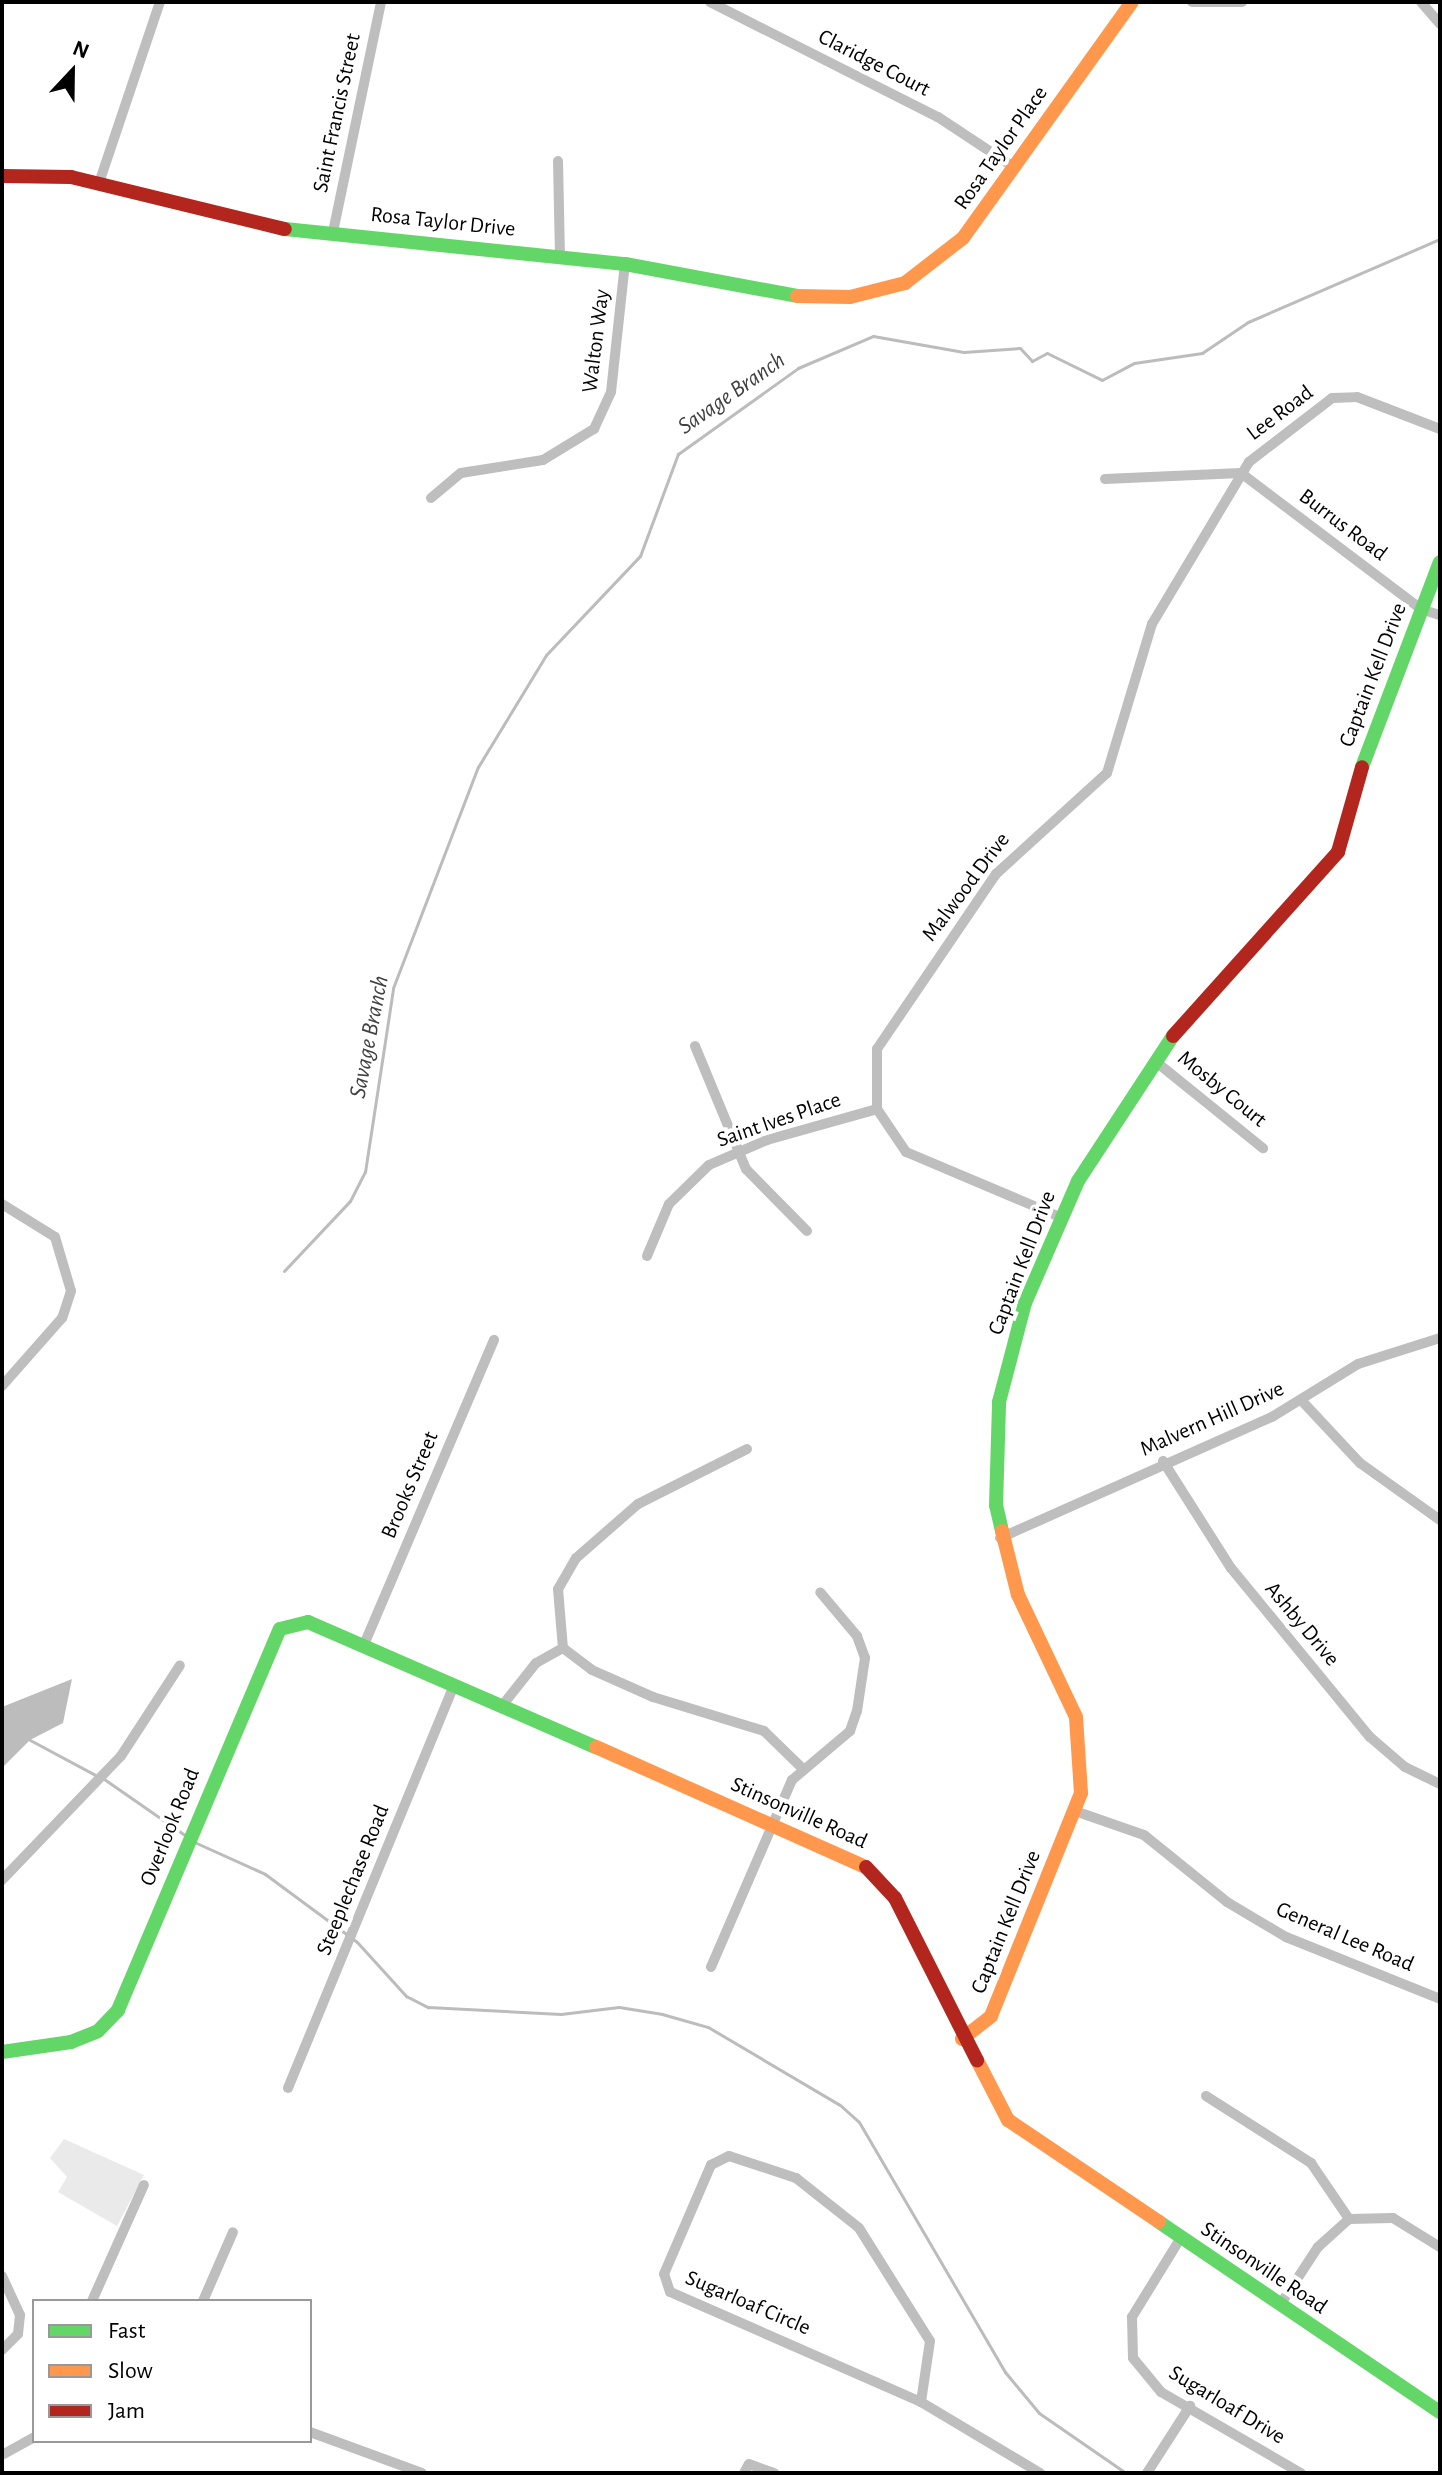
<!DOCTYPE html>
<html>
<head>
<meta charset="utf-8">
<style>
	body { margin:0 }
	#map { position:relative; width:1442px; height:2475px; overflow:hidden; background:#fff; font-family:"Alegreya Sans",sans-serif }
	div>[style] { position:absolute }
	.green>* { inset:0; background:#eaeaea }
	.water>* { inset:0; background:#bcbcbc }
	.stream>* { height:3px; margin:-1.5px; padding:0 1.5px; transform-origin:1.5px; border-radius:1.5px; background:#bcbcbc }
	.street>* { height:10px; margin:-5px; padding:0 5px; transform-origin:5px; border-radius:5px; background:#bebebe }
	.fast>* { height:14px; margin:-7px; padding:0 7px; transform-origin:7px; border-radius:7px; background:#63d668 }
	.slow>* { height:14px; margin:-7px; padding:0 7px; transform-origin:7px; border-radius:7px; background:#ff974d }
	.jam>* { height:14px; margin:-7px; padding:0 7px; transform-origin:7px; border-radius:7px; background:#b3261e }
	span { translate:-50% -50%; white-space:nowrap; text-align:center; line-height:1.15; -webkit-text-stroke:8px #fff; paint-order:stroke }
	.street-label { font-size:22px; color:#000 }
	.water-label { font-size:24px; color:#414141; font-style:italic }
	.frame { position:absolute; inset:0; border:4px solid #000; pointer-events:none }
	.legend { position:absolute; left:32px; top:2299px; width:280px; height:144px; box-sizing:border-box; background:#fff; border:2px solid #999; margin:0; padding:10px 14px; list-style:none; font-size:24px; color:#000 }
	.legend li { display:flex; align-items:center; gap:16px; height:40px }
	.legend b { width:40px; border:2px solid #999 }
	.north { position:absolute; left:32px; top:32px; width:80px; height:80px; -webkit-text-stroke:6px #fff; paint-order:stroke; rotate:22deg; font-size:22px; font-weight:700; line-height:32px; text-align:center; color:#000 }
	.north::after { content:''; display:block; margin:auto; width:28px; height:36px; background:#000; clip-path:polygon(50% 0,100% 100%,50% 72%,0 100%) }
</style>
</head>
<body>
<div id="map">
	<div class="green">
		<div style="clip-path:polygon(64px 2139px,144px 2175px,117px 2226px,58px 2192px,67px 2177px,50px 2158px)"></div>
	</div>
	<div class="water">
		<div style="clip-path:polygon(72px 1679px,63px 1723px,30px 1740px,2px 1768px,2px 1707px)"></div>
	</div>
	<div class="stream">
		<div style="left:284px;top:1271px;width:96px;rotate:-46.7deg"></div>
		<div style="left:350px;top:1201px;width:33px;rotate:-63deg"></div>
		<div style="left:365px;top:1172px;width:186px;rotate:-81.3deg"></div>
		<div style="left:393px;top:988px;width:237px;rotate:-69deg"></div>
		<div style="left:478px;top:767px;width:131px;rotate:-58.7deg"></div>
		<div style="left:546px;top:655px;width:137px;rotate:-46.5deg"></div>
		<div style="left:640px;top:556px;width:109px;rotate:-69.6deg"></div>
		<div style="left:678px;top:454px;width:148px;rotate:-35.6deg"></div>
		<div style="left:798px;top:368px;width:82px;rotate:-23.1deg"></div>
		<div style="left:873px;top:336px;width:92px;rotate:10deg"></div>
		<div style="left:964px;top:352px;width:56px;rotate:-4.1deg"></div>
		<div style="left:1020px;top:348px;width:18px;rotate:47deg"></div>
		<div style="left:1032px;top:361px;width:17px;rotate:-28deg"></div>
		<div style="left:1047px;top:353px;width:61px;rotate:26.1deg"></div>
		<div style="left:1102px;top:380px;width:36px;rotate:-28deg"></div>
		<div style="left:1134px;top:363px;width:69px;rotate:-8.4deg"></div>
		<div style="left:1202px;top:353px;width:55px;rotate:-34deg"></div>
		<div style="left:1248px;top:322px;width:209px;rotate:-23.4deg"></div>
		<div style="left:30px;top:1740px;width:76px;rotate:28.2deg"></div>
		<div style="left:104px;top:1779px;width:100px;rotate:34.8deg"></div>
		<div style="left:192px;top:1841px;width:80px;rotate:24.3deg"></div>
		<div style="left:265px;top:1874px;width:114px;rotate:36.5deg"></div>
		<div style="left:357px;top:1942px;width:73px;rotate:47.8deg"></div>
		<div style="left:406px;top:1996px;width:25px;rotate:27deg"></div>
		<div style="left:428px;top:2007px;width:133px;rotate:3deg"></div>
		<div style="left:561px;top:2014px;width:58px;rotate:-6.9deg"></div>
		<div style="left:619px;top:2007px;width:44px;rotate:9.2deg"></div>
		<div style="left:662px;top:2014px;width:48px;rotate:15.8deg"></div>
		<div style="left:708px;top:2027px;width:153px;rotate:30.6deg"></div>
		<div style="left:840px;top:2105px;width:25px;rotate:42deg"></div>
		<div style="left:859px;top:2122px;width:290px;rotate:59.7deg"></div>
		<div style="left:1005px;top:2372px;width:53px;rotate:50.3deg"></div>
		<div style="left:1039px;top:2413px;width:106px;rotate:34.6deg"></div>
	</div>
	<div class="street">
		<div style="left:710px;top:2px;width:255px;rotate:26.8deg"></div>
		<div style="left:938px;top:117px;width:92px;rotate:33.5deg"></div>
		<div style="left:1192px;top:2px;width:50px"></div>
		<div style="left:1421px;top:2px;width:29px;rotate:49deg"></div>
		<div style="left:558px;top:161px;width:96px;rotate:88.8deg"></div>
		<div style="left:99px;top:183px;width:191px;rotate:-71.4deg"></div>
		<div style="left:333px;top:232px;width:235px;rotate:-78.2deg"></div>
		<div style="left:1241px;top:473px;width:226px;rotate:37.1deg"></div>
		<div style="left:1421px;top:609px;width:20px;rotate:18deg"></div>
		<div style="left:1105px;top:479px;width:136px;rotate:-2.5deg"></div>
		<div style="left:431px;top:498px;width:39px;rotate:-40deg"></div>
		<div style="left:461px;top:473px;width:83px;rotate:-9deg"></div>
		<div style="left:543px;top:460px;width:60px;rotate:-31.3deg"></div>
		<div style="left:594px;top:429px;width:41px;rotate:-65.3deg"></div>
		<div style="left:611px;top:392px;width:129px;rotate:-83.8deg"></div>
		<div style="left:695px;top:1046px;width:133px;rotate:67.5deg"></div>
		<div style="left:746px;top:1169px;width:87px;rotate:45.5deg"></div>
		<div style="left:1155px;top:1061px;width:139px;rotate:38.9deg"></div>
		<div style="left:2px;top:1204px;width:62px;rotate:31.9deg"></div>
		<div style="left:55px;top:1237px;width:56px;rotate:73.5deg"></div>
		<div style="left:71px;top:1291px;width:28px;rotate:108deg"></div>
		<div style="left:62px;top:1318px;width:91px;rotate:131.4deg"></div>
		<div style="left:1060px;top:1217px;width:167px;rotate:-157.1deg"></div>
		<div style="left:906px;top:1152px;width:52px;rotate:-124deg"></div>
		<div style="left:877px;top:1109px;width:60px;rotate:-90deg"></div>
		<div style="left:877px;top:1049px;width:212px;rotate:-55.8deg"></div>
		<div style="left:996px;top:874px;width:150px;rotate:-42.3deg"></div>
		<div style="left:1107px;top:773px;width:156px;rotate:-73.2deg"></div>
		<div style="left:1152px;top:624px;width:189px;rotate:-59.1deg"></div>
		<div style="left:1249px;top:462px;width:105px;rotate:-37.6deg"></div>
		<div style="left:1332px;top:398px;width:25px;rotate:-2deg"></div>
		<div style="left:1357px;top:397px;width:89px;rotate:21.1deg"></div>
		<div style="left:647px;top:1256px;width:56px;rotate:-67.1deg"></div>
		<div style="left:669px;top:1204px;width:56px;rotate:-44.3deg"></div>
		<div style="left:709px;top:1165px;width:63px;rotate:-23.3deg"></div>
		<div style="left:767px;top:1140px;width:114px;rotate:-15.7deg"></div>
		<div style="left:1302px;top:1401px;width:85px;rotate:46.9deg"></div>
		<div style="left:1360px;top:1463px;width:98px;rotate:35.5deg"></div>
		<div style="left:747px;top:1449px;width:122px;rotate:153.2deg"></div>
		<div style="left:638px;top:1504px;width:82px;rotate:138.9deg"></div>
		<div style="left:576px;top:1558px;width:36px;rotate:120deg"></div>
		<div style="left:558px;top:1589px;width:59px;rotate:85.2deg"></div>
		<div style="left:563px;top:1648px;width:36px;rotate:37deg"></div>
		<div style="left:592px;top:1670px;width:67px;rotate:23.9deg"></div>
		<div style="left:653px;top:1697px;width:116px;rotate:17deg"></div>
		<div style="left:764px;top:1731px;width:50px;rotate:44.2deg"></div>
		<div style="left:1163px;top:1461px;width:127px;rotate:57.6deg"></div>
		<div style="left:1231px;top:1568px;width:219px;rotate:50.6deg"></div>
		<div style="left:1370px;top:1737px;width:46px;rotate:40.6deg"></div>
		<div style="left:1405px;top:1767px;width:39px;rotate:26deg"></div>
		<div style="left:1000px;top:1538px;width:298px;rotate:-24deg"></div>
		<div style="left:1272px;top:1417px;width:101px;rotate:-31.6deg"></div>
		<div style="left:1358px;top:1364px;width:86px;rotate:-17.6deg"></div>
		<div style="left:363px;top:1647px;width:334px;rotate:-66.9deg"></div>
		<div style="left:501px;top:1707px;width:56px;rotate:-51.5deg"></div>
		<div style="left:536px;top:1663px;width:31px;rotate:-29deg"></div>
		<div style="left:1075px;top:1811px;width:73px;rotate:19.2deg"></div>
		<div style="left:1144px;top:1835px;width:107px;rotate:38.9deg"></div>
		<div style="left:1227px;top:1902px;width:69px;rotate:30.7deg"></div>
		<div style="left:1286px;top:1937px;width:166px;rotate:21.9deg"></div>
		<div style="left:2px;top:1880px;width:172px;rotate:-46.2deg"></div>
		<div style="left:121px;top:1756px;width:108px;rotate:-57deg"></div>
		<div style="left:711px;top:1967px;width:204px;rotate:-66.6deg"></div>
		<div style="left:792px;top:1780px;width:76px;rotate:-40.2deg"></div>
		<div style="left:850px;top:1731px;width:21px;rotate:-71deg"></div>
		<div style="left:857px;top:1711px;width:54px;rotate:-81.4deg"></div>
		<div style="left:865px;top:1658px;width:23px;rotate:-110deg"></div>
		<div style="left:857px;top:1636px;width:57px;rotate:-130.1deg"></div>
		<div style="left:288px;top:2088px;width:435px;rotate:-67.6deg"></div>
		<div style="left:1206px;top:2096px;width:125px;rotate:32.5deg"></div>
		<div style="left:1311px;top:2163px;width:68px;rotate:55.8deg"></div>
		<div style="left:729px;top:2156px;width:71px;rotate:18.2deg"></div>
		<div style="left:796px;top:2178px;width:80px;rotate:38.4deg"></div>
		<div style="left:859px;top:2228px;width:133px;rotate:57.9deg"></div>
		<div style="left:930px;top:2341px;width:62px;rotate:98.4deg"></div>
		<div style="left:921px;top:2402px;width:274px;rotate:-156.3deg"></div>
		<div style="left:670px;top:2292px;width:19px;rotate:-108deg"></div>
		<div style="left:664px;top:2274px;width:119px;rotate:-66.7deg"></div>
		<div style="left:711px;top:2165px;width:20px;rotate:-27deg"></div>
		<div style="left:1180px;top:2239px;width:92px;rotate:121.6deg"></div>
		<div style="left:1132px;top:2317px;width:41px;rotate:88.6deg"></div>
		<div style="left:1133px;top:2358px;width:44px;rotate:50.5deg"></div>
		<div style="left:1161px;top:2392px;width:162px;rotate:30.1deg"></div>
		<div style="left:2px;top:2276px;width:43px;rotate:65.2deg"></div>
		<div style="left:20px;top:2315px;width:19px;rotate:96deg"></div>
		<div style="left:18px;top:2334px;width:23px;rotate:135deg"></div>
		<div style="left:92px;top:2301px;width:127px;rotate:-65.9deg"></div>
		<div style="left:203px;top:2301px;width:75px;rotate:-66.5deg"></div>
		<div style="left:1280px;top:2305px;width:69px;rotate:-56.8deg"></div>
		<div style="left:1318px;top:2247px;width:42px;rotate:-42.1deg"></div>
		<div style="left:1349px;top:2219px;width:44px;rotate:-1.3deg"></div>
		<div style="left:1393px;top:2218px;width:55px;rotate:31.7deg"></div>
		<div style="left:921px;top:2402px;width:139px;rotate:30.8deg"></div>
		<div style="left:310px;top:2432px;width:119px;rotate:20.1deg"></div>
		<div style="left:2px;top:2455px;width:37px;rotate:-29deg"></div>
		<div style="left:744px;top:2473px;width:10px;rotate:-61deg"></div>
		<div style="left:749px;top:2464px;width:27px;rotate:20deg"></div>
		<div style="left:1147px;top:2473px;width:80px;rotate:-57.3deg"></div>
	</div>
	<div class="fast">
		<div style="left:285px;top:229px;width:342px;rotate:5.9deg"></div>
		<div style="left:625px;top:264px;width:175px;rotate:10.5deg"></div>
		<div style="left:1362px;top:767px;width:219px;rotate:-69.2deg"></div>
		<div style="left:1002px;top:1531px;width:26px;rotate:-103deg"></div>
		<div style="left:996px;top:1506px;width:104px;rotate:-88.3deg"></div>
		<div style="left:999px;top:1402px;width:102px;rotate:-75.3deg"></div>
		<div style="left:1025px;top:1303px;width:133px;rotate:-66.5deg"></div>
		<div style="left:1078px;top:1181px;width:173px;rotate:-56.8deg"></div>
		<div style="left:2px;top:2052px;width:70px;rotate:-8.2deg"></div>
		<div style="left:71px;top:2042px;width:29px;rotate:-22deg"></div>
		<div style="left:98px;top:2031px;width:29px;rotate:-46deg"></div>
		<div style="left:118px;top:2010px;width:414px;rotate:-67deg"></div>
		<div style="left:280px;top:1629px;width:29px;rotate:-14deg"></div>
		<div style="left:308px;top:1622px;width:314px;rotate:23.5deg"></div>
		<div style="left:1159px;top:2222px;width:339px;rotate:34.1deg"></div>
	</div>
	<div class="slow">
		<div style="left:797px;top:296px;width:53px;rotate:1.1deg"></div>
		<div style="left:850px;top:297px;width:57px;rotate:-14.3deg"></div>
		<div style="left:905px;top:283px;width:73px;rotate:-37.8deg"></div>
		<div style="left:963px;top:238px;width:290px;rotate:-54.4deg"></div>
		<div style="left:596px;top:1747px;width:295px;rotate:24deg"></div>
		<div style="left:962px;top:2039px;width:37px;rotate:-38deg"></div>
		<div style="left:991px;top:2016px;width:240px;rotate:-68deg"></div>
		<div style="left:1081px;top:1793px;width:76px;rotate:-93.8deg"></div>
		<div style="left:1076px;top:1717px;width:135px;rotate:-115.4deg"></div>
		<div style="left:1018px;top:1595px;width:66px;rotate:-104deg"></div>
		<div style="left:977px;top:2060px;width:68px;rotate:62.7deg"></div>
		<div style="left:1008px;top:2120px;width:182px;rotate:34deg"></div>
	</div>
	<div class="jam">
		<div style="left:2px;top:176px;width:69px;rotate:0.8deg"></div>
		<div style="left:71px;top:177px;width:220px;rotate:13.7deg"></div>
		<div style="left:1173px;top:1036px;width:247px;rotate:-48.1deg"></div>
		<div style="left:1338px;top:852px;width:88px;rotate:-74.2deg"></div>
		<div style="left:866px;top:1867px;width:42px;rotate:46.9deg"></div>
		<div style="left:895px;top:1898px;width:182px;rotate:63.2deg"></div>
	</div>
	<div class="street-label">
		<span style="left:874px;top:63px;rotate:27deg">Claridge Court</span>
		<span style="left:337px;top:113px;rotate:-78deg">Saint Francis Street</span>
		<span style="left:1001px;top:148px;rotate:-55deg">Rosa Taylor Place</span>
		<span style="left:443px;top:222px;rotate:6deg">Rosa Taylor Drive</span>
		<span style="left:596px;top:341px;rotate:-83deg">Walton Way</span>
		<span style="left:1280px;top:413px;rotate:-37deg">Lee Road</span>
		<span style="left:1343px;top:525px;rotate:37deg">Burrus Road</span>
		<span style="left:1373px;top:675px;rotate:-69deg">Captain Kell Drive</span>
		<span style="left:966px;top:887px;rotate:-53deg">Malwood Drive</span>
		<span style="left:1222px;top:1089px;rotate:39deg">Mosby Court</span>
		<span style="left:779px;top:1120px;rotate:-19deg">Saint Ives Place</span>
		<span style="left:1022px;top:1263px;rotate:-69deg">Captain Kell Drive</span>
		<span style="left:1212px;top:1419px;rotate:-24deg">Malvern Hill Drive</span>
		<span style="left:410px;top:1485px;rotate:-67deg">Brooks Street</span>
		<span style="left:1302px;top:1624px;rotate:50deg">Ashby Drive</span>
		<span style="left:799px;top:1813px;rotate:24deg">Stinsonville Road</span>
		<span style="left:170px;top:1827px;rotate:-68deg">Overlook Road</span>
		<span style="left:353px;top:1880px;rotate:-68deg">Steeplechase Road</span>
		<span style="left:1006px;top:1922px;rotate:-68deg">Captain Kell Drive</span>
		<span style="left:1345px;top:1937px;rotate:23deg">General Lee Road</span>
		<span style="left:1264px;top:2268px;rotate:34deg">Stinsonville Road</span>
		<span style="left:748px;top:2303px;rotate:23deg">Sugarloaf Circle</span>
		<span style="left:1227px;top:2405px;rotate:31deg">Sugarloaf Drive</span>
	</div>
	<div class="water-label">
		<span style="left:732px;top:394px;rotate:-35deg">Savage Branch</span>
		<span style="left:370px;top:1037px;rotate:-79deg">Savage Branch</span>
	</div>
	<div class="frame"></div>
	<ul class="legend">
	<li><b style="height:10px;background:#63d668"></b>Fast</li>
	<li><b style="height:10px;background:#ff974d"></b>Slow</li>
	<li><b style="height:10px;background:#b3261e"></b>Jam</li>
	</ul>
	<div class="north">N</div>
</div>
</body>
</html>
